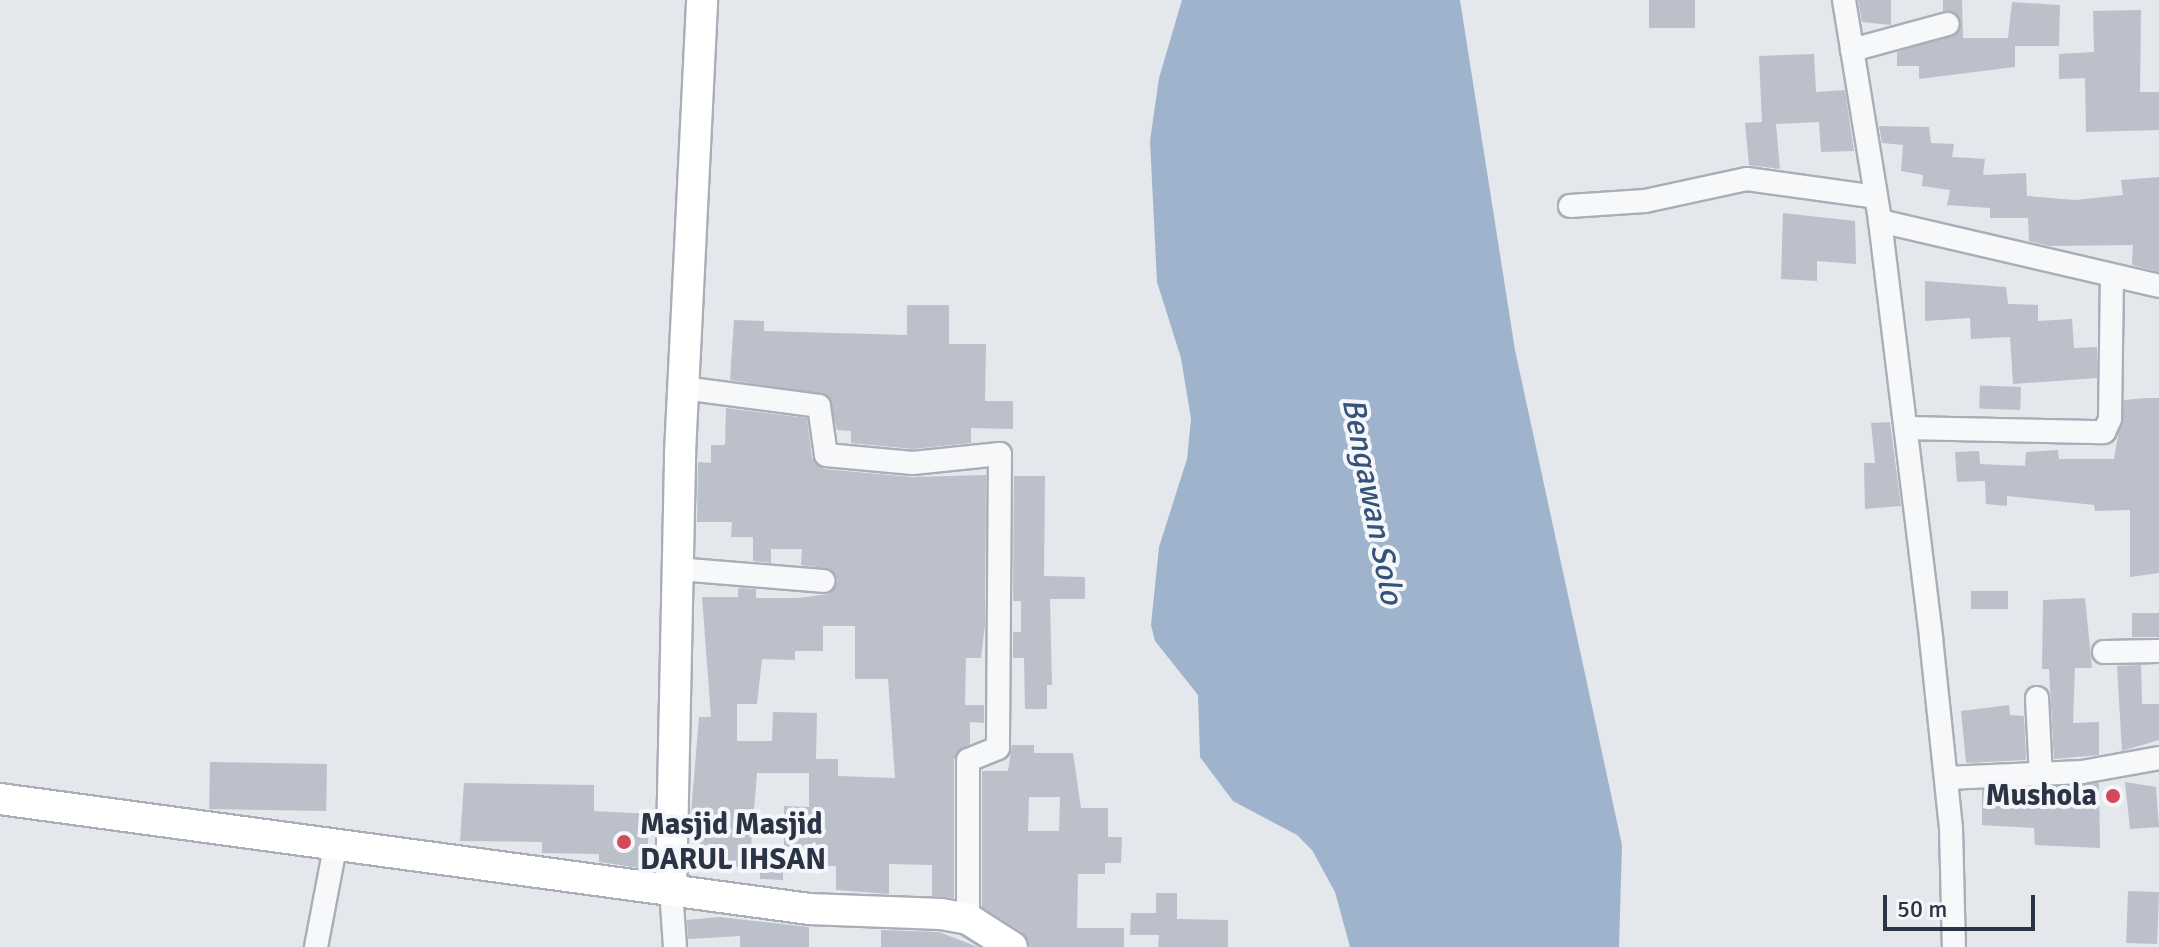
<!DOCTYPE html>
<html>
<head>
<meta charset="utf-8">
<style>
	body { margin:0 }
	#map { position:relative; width:2159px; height:947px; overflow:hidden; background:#e4e7ec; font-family:Signika,sans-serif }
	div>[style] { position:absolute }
	.water>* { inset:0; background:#9fb4cc }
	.building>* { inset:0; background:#bbc0ca; transform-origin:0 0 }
	.roads { filter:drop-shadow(2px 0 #a9aeb7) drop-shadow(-2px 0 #a9aeb7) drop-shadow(0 2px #a9aeb7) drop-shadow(0 -2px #a9aeb7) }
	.street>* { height:22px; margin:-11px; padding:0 11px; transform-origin:11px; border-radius:11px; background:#f7f8fa }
	.secondary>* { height:30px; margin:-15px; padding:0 15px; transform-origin:15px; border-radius:15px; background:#fff }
	.dots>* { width:22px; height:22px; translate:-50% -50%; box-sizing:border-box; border:4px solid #f4f6f9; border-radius:50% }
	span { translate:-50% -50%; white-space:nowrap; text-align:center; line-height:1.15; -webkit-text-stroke:8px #f4f6f9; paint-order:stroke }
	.poi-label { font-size:30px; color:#2b3445; font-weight:700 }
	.right { translate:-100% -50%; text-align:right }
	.left { translate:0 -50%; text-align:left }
	.water-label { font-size:32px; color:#34527a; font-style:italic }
	.scale { position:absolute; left:1883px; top:895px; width:152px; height:36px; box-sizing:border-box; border:4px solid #2b3445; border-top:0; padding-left:10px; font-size:24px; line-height:28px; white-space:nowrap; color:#2b3445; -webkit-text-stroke:6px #f4f6f9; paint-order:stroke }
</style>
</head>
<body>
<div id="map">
	<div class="water">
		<div style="clip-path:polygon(1182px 0,1460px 0,1515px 350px,1622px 845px,1619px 947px,1350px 947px,1335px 892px,1312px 850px,1297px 835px,1233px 801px,1200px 757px,1198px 695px,1155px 641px,1151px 625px,1159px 547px,1187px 459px,1191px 419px,1181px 358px,1157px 282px,1150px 141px,1159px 78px)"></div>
	</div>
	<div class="building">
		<div style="left:1649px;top:0;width:46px;height:28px"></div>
		<div style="clip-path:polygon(1858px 0,1891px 0,1891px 25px,1862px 22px)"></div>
		<div style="clip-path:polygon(1943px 0,1962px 0,1963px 38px,2008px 38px,2012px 2px,2060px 5px,2059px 46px,2015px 46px,2015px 67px,1919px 79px,1919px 66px,1897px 66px,1897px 52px,1958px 33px,1961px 20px,1943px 11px)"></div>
		<div style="clip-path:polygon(2141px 10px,2140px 92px,2159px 92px,2159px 130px,2086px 132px,2085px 78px,2059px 79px,2059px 54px,2094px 52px,2093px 11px)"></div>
		<div style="clip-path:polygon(1814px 54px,1816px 92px,1845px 90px,1854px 151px,1821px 152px,1819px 122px,1776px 124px,1780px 169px,1749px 165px,1745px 123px,1762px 122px,1759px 56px)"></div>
		<div style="clip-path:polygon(1879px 126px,1929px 127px,1931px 143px,1954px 144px,1952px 157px,1985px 159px,1983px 175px,2026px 173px,2027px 196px,2075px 200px,2123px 195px,2121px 180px,2159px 177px,2159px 272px,2132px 265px,2133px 245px,2050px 246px,2029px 241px,2028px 218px,1990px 218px,1990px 208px,1947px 205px,1950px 190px,1922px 186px,1923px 175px,1901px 171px,1903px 145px,1882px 143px)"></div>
		<div style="clip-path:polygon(1783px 213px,1855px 221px,1856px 264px,1817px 261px,1817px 281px,1781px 279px)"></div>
		<div style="clip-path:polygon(1925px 281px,2006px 287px,2008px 304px,2038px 305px,2038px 321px,2072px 319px,2074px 348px,2097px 347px,2097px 378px,2013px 384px,2010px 337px,1971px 339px,1970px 318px,1925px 321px)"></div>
		<div style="clip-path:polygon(907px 305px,949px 305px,949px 344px,986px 344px,985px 401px,1013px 401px,1013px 429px,971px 428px,971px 443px,913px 449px,851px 443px,851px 431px,837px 430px,828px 395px,730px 380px,734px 320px,764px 321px,764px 331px,907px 335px)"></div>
		<div style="left:2021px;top:387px;width:23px;height:41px;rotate:92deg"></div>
		<div style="clip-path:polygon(2147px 398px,2159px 398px,2159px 573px,2130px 577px,2130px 510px,2095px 511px,2094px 505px,2007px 496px,2007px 506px,1986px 504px,1985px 481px,1957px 482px,1955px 452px,1979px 451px,1980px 464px,2025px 466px,2026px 452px,2058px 450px,2059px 459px,2114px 459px,2124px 400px)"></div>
		<div style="clip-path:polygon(evenodd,726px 408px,807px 418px,812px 458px,824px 469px,912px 477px,986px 475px,985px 625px,981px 658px,966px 658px,965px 705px,984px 705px,984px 723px,970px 722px,970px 744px,954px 759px,954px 898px,932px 896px,932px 865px,889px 864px,889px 894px,836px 890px,836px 866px,783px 866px,783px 880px,760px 879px,760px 865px,701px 869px,691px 813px,699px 717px,711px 717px,702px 597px,738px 597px,738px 588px,756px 589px,756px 598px,798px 598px,829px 594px,838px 581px,831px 569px,801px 565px,802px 549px,771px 549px,771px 563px,753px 561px,753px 537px,731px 537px,732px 522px,697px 522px,698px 462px,711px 463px,711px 445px,725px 445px,726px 408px,823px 626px,855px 626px,855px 679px,888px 679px,895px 778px,838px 776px,838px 759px,816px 759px,817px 713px,773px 712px,772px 741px,737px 741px,737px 704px,757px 704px,762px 659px,795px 660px,795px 651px,823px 651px,823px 626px,726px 408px,757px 773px,809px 773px,809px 807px,784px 806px,784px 847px,751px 847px,757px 773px)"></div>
		<div style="clip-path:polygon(1890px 422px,1901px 506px,1865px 509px,1864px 463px,1875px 463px,1871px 423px)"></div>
		<div style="clip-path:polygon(1014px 476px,1045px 476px,1044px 576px,1085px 577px,1085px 599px,1050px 599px,1052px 685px,1047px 685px,1047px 709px,1025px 709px,1024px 658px,1013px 658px,1013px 632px,1021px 632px,1021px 601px,1013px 601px)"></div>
		<div style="left:2008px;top:591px;width:18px;height:37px;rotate:90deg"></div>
		<div style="clip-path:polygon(2085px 598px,2092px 668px,2075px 668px,2073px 723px,2099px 722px,2099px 755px,2054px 759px,2049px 669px,2042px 669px,2043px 600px)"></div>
		<div style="left:2159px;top:613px;width:24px;height:27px;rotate:90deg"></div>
		<div style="clip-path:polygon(2141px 665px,2142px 704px,2159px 704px,2159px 740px,2122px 751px,2117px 666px)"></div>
		<div style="clip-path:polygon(2009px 705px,2010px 715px,2024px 716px,2026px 760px,1966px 763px,1961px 711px)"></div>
		<div style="clip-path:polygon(evenodd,1012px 745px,1034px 745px,1034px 753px,1073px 753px,1081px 808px,1108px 808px,1108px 837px,1122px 837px,1121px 863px,1105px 863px,1105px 874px,1078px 874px,1077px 928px,1124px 928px,1124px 947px,1030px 947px,1022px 932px,982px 907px,982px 771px,1008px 771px,1012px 745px,1029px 797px,1060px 797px,1059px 831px,1028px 831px,1029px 797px)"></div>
		<div style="left:210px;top:762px;width:117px;height:47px;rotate:1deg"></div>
		<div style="clip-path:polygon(2125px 782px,2156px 787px,2159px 827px,2130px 829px)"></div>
		<div style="clip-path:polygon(464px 783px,594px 785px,594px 811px,650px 814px,646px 869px,599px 862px,599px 854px,542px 853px,542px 842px,460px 841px)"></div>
		<div style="clip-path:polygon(2099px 783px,2100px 848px,2035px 845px,2034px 828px,1982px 825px,1982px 790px)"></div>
		<div style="left:2128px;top:891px;width:31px;height:52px;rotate:2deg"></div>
		<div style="clip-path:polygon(1156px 893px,1177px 893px,1177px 919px,1228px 920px,1228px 947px,1158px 947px,1159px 935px,1130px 935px,1131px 913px,1156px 913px)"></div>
		<div style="clip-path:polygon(719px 917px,809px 927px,809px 947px,740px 947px,740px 936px,688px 939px,687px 920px)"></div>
		<div style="clip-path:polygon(881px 930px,939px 932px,978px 947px,881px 947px)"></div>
	</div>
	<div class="roads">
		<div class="street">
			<div style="left:1844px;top:0;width:224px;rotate:80.7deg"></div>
			<div style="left:1880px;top:221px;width:420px;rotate:83deg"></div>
			<div style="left:1931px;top:638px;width:191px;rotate:84deg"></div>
			<div style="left:1951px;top:828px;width:119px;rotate:88.6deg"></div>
			<div style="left:1852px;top:50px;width:99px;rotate:-15.2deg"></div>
			<div style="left:1570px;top:206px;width:75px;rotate:-3.8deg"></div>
			<div style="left:1645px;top:201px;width:104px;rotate:-12.2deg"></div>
			<div style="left:1747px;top:179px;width:130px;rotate:7.9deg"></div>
			<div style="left:1880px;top:221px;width:286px;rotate:13.1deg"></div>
			<div style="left:683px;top:388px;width:137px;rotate:7.5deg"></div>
			<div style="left:819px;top:406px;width:49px;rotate:81.9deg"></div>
			<div style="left:826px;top:455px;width:87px;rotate:5.3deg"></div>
			<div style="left:913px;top:463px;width:87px;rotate:-5.9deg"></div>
			<div style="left:1000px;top:454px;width:294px;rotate:90.4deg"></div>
			<div style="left:998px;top:748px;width:32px;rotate:158deg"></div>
			<div style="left:968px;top:760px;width:159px;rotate:90deg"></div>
			<div style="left:1906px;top:428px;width:198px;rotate:1.2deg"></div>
			<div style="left:2104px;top:432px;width:14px;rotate:-65deg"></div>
			<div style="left:2110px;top:419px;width:141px;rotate:-89.2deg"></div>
			<div style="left:678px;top:569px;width:146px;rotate:4.7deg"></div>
			<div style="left:2104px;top:652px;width:55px;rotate:-1deg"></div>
			<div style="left:2037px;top:698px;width:78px;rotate:87.1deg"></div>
			<div style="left:1946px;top:778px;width:136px;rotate:-2.5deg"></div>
			<div style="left:2082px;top:772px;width:78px;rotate:-10.3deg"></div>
			<div style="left:671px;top:890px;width:57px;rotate:86deg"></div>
			<div style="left:316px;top:947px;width:107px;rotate:-79.2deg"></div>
		</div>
		<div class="secondary">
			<div style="left:0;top:799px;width:816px;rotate:7.74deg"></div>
			<div style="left:809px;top:909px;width:132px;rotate:2.2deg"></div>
			<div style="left:941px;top:914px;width:27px;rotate:10deg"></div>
			<div style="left:968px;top:919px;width:52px;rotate:32.5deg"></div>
			<div style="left:671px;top:890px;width:437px;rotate:-88.8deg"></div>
			<div style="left:680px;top:453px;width:454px;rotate:-87.2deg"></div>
		</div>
	</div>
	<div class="dots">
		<div style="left:2113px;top:796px;background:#d1495b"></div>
		<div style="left:624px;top:842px;background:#d1495b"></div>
	</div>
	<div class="poi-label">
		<span class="right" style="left:2097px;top:796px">Mushola</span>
		<span class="left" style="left:640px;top:842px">Masjid Masjid<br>DARUL IHSAN</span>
	</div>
	<div class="water-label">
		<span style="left:1372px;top:501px;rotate:79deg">Bengawan Solo</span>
	</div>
	<div class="scale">50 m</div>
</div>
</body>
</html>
